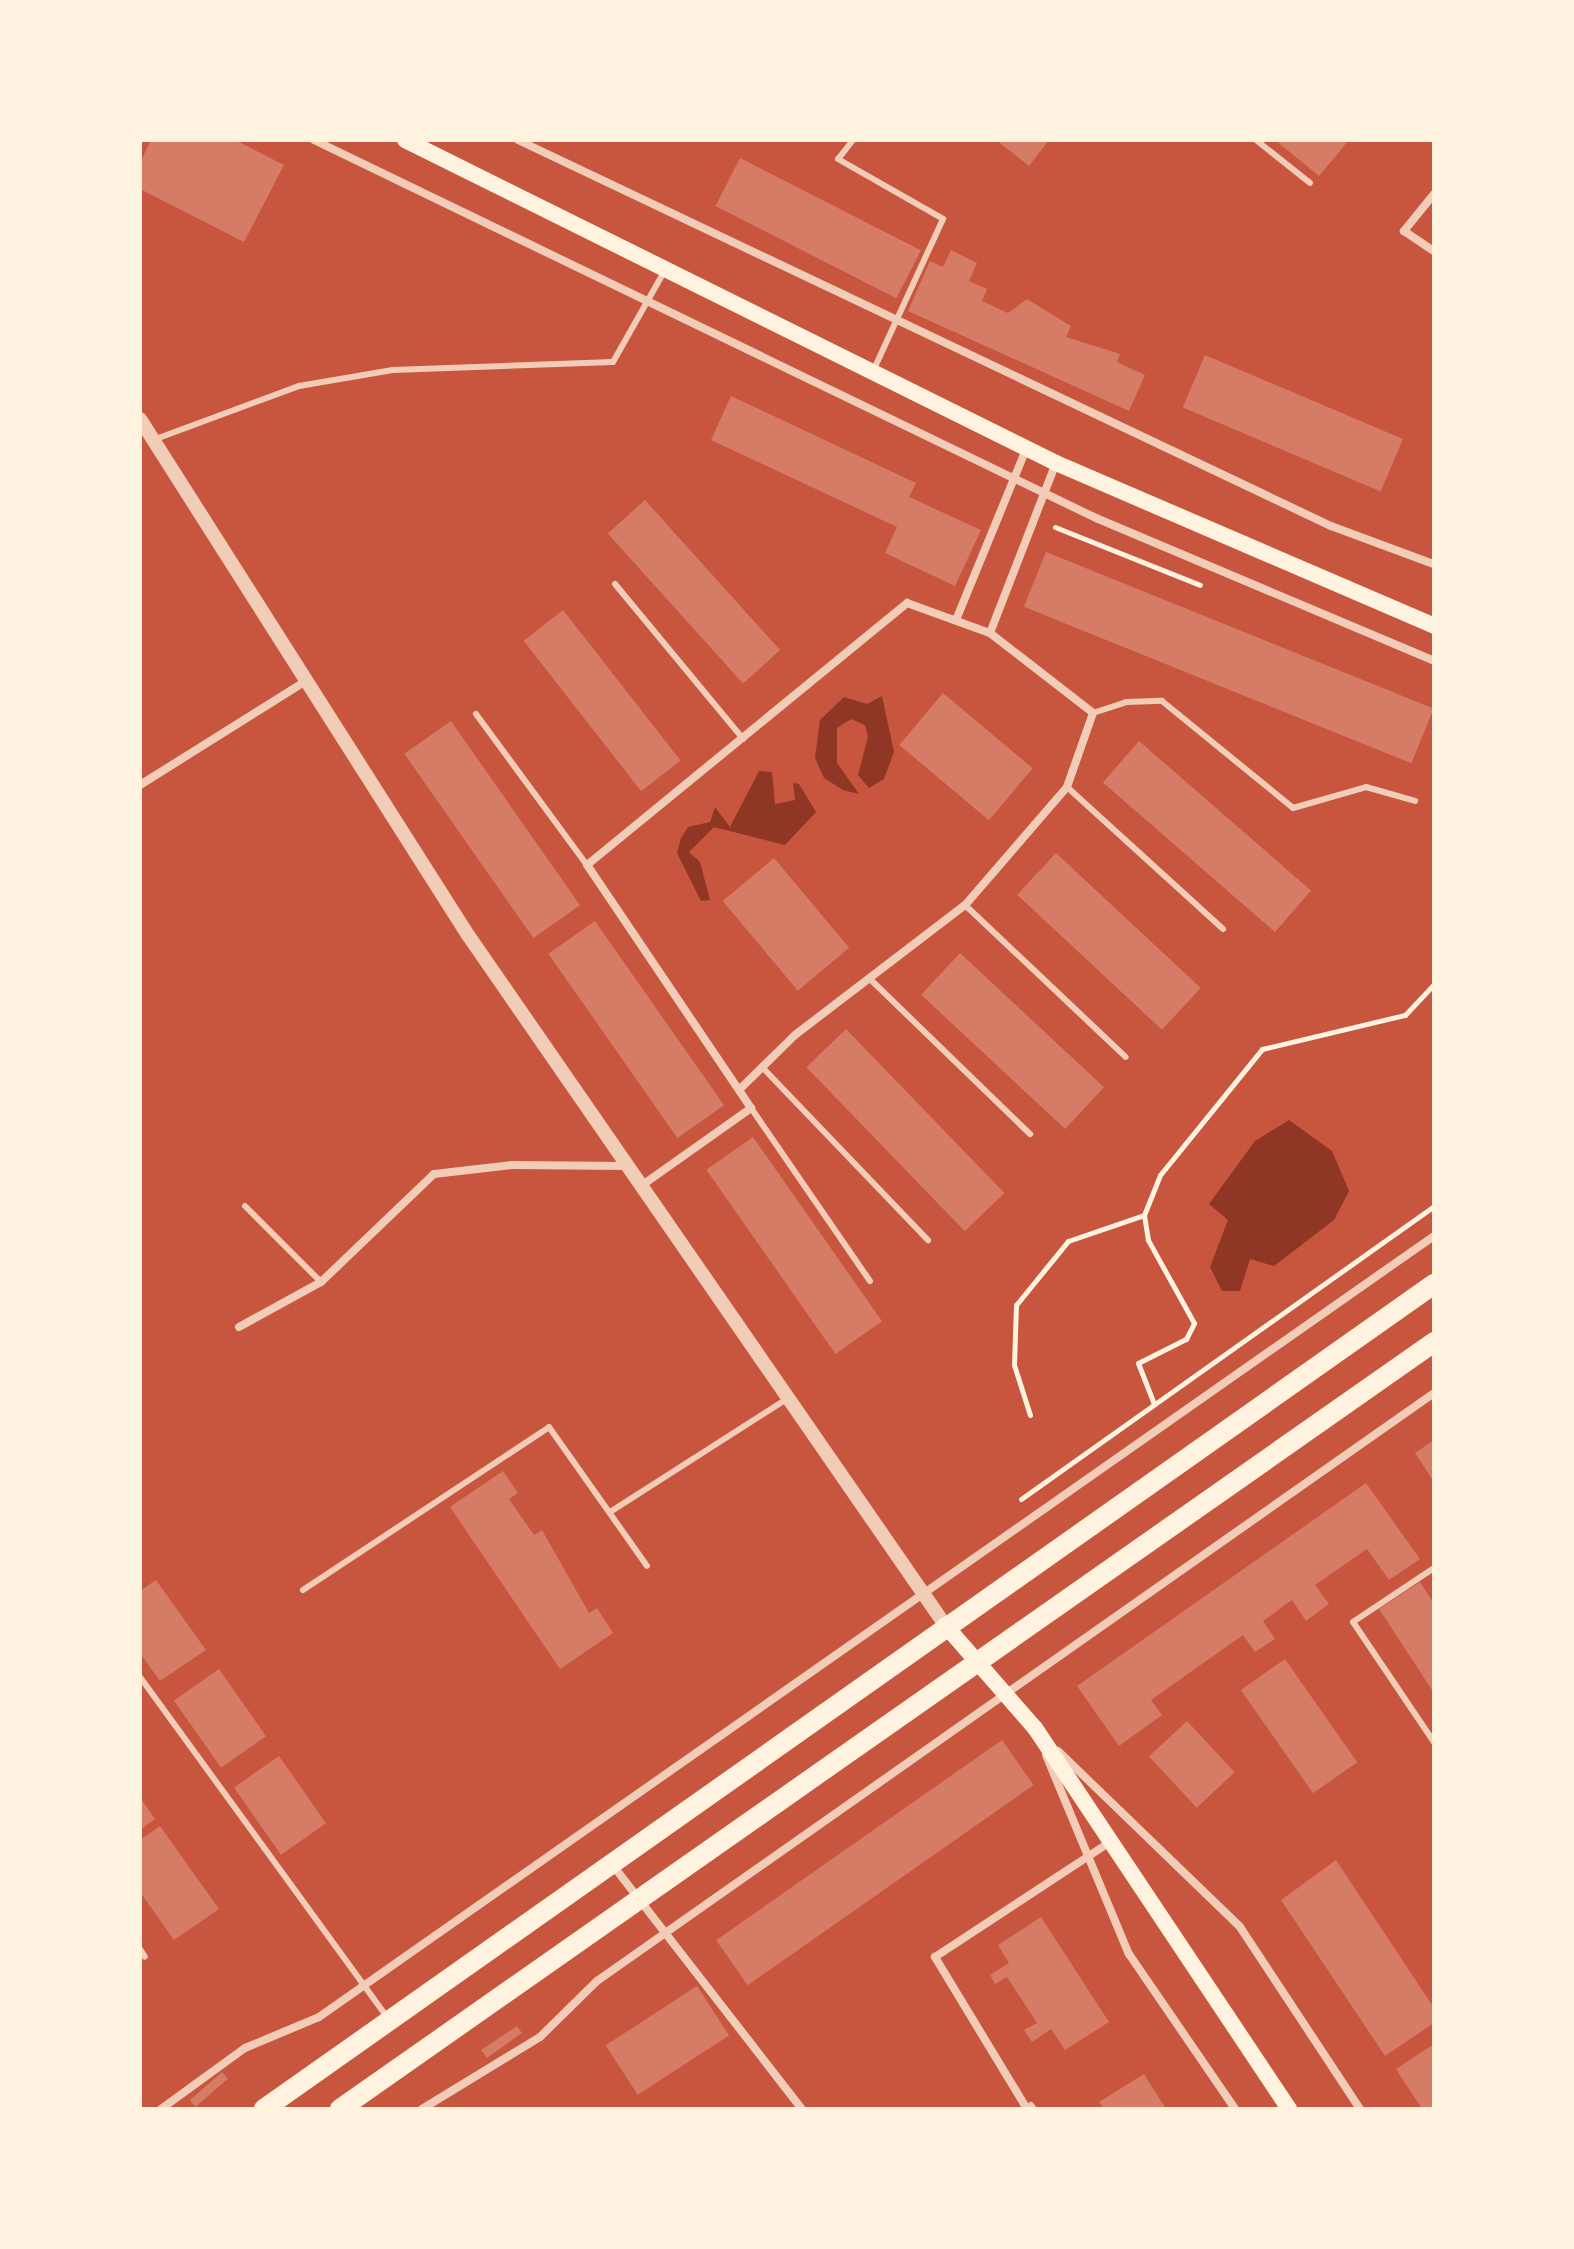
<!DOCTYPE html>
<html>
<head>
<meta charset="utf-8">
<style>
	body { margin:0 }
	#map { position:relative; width:1574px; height:2249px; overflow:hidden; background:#c8553d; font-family:"DM Sans",sans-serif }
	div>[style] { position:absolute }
	.water>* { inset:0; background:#8f3625 }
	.building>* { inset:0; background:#d67c66; transform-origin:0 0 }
	.path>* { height:5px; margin:-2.5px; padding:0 2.5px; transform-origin:2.5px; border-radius:2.5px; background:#fff3e0 }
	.service>* { height:6px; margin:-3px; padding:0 3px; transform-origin:3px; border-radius:3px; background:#f1ccb7 }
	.minor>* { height:8px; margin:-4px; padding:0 4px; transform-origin:4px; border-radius:4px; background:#f1ccb7 }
	.tertiary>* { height:14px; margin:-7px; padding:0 7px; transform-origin:7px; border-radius:7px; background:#f1ccb7 }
	.secondary>* { height:16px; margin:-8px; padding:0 8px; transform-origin:8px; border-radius:8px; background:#fff3e0 }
	.primary>* { height:20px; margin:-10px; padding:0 10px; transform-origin:10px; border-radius:10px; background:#fff3e0 }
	span { translate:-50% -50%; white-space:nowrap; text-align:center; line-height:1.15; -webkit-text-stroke:8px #fff3e0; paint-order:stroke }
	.frame { position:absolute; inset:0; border:142px solid #fff3e0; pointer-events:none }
</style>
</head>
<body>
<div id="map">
	<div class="water">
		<div style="clip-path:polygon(882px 696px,894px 752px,884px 779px,869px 788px,858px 775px,868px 737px,865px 725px,851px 719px,837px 728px,837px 763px,859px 794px,843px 790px,824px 778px,815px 758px,820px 720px,844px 697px,867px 704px)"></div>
		<div style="clip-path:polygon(759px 771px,772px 772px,775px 804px,795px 800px,793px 783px,799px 784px,816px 812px,785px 845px,714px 827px,689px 852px,700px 862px,710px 900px,701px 901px,677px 853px,681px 838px,688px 827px,710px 822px,715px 807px,730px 827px)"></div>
		<div style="clip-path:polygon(1289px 1120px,1332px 1151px,1349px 1191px,1334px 1220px,1274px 1266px,1250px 1259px,1240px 1291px,1222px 1291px,1210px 1267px,1228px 1220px,1209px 1204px,1255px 1141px)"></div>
	</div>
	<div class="building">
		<div style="clip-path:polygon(151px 140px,235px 140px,284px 165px,244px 242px,140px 189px,140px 163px)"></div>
		<div style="clip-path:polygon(996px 140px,1049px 140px,1029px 166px)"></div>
		<div style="clip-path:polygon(1275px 140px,1349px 140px,1319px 176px)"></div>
		<div style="left:740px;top:158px;width:203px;height:54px;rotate:27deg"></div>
		<div style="clip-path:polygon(951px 250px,977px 263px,969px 281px,987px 289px,982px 301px,1008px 313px,1027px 299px,1071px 326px,1066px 337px,1120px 354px,1117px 362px,1145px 375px,1129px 411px,908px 311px,930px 261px,943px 267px)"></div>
		<div style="left:1205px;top:355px;width:215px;height:57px;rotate:23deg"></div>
		<div style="clip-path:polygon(731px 396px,916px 483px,909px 497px,981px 530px,955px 586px,885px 553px,897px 527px,711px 440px)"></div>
		<div style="left:645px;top:500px;width:202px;height:50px;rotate:48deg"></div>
		<div style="left:1046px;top:552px;width:418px;height:59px;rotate:22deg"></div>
		<div style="left:563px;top:610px;width:191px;height:50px;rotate:52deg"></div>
		<div style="left:943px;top:693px;width:117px;height:68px;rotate:40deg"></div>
		<div style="left:451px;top:721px;width:225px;height:57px;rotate:55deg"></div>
		<div style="left:1139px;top:741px;width:228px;height:55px;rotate:41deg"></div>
		<div style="left:1056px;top:853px;width:198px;height:57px;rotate:43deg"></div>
		<div style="left:774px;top:858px;width:117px;height:67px;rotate:50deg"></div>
		<div style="left:595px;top:921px;width:225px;height:57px;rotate:55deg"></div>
		<div style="left:960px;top:953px;width:197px;height:57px;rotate:43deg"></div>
		<div style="left:846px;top:1029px;width:228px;height:55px;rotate:46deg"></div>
		<div style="left:753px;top:1137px;width:225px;height:57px;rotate:55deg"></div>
		<div style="clip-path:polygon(1434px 1440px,1434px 1482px,1415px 1453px)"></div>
		<div style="clip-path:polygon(503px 1471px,518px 1493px,509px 1499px,534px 1535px,542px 1530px,589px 1613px,597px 1608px,613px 1633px,560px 1669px,450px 1507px)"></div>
		<div style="clip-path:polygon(1366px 1483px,1420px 1559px,1389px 1580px,1367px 1549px,1315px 1585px,1329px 1604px,1306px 1621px,1292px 1600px,1263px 1621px,1275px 1639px,1255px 1652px,1243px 1635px,1151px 1700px,1162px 1715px,1119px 1746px,1077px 1686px)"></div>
		<div style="clip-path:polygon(156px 1580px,206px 1650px,160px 1681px,140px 1653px,140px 1591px)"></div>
		<div style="clip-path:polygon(1420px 1582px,1434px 1604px,1434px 1693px,1379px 1609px)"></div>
		<div style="left:1285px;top:1659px;width:126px;height:54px;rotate:55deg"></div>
		<div style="left:219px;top:1669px;width:82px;height:55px;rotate:55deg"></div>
		<div style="left:1187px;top:1721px;width:70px;height:52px;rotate:47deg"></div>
		<div style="left:1002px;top:1740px;width:55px;height:349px;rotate:55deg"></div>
		<div style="left:279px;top:1756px;width:82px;height:55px;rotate:55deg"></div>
		<div style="clip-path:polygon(140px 1797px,155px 1819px,140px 1830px)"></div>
		<div style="clip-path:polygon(160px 1826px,219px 1909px,174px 1940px,140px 1892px,140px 1840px)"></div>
		<div style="clip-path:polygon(1336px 1860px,1434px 2008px,1434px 2023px,1385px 2056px,1281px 1900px)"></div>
		<div style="clip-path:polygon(1041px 1917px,1109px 2022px,1065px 2050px,1051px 2029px,1032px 2042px,1024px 2030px,1037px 2023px,1007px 1977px,995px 1984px,990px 1975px,1009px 1963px,998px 1945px)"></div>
		<div style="left:697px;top:1986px;width:59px;height:109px;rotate:57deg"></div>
		<div style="clip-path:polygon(517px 2026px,522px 2033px,487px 2058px,481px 2050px)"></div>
		<div style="clip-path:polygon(1434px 2044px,1434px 2109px,1422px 2109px,1396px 2069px)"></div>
		<div style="left:222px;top:2072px;width:9px;height:43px;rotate:49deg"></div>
		<div style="clip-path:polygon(1144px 2074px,1166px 2109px,1104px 2109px,1099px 2102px)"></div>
	</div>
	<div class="path">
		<div style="left:1055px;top:527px;width:156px;rotate:21.8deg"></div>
		<div style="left:1154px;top:1404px;width:44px;rotate:-111.3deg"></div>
		<div style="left:1138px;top:1363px;width:54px;rotate:-26.6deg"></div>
		<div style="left:1186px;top:1339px;width:18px;rotate:-63deg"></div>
		<div style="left:1194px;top:1323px;width:95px;rotate:-119deg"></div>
		<div style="left:1148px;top:1240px;width:25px;rotate:-99deg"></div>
		<div style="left:1144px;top:1215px;width:43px;rotate:-68.2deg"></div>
		<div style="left:1160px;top:1175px;width:162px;rotate:-51deg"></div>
		<div style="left:1262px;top:1049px;width:147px;rotate:-13.4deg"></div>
		<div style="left:1405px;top:1015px;width:42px;rotate:-46.9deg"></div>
		<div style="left:1030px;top:1415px;width:52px;rotate:-107.7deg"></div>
		<div style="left:1014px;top:1365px;width:60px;rotate:-88.1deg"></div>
		<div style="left:1016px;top:1305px;width:82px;rotate:-50.9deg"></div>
		<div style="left:1068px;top:1241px;width:80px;rotate:-18.9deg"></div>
		<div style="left:1021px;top:1499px;width:506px;rotate:-35.35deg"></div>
	</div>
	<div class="service">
		<div style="left:853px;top:140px;width:24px;rotate:128deg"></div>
		<div style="left:838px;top:159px;width:121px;rotate:29.7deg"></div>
		<div style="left:943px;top:219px;width:165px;rotate:114.7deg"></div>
		<div style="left:1256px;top:140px;width:69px;rotate:38.5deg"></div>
		<div style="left:153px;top:440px;width:156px;rotate:-20.3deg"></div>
		<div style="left:299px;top:386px;width:95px;rotate:-9.7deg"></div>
		<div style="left:393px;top:370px;width:220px;rotate:-2.1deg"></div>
		<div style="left:613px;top:362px;width:106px;rotate:-60.5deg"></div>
		<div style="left:615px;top:584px;width:201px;rotate:50.4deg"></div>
		<div style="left:1093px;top:713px;width:35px;rotate:-18deg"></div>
		<div style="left:1126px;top:702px;width:36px;rotate:-2deg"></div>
		<div style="left:1162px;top:701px;width:169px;rotate:39.2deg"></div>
		<div style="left:1293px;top:808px;width:76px;rotate:-16deg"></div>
		<div style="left:1366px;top:787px;width:51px;rotate:15.9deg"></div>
		<div style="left:476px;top:714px;width:187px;rotate:53.7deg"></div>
		<div style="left:1067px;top:787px;width:211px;rotate:42.3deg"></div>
		<div style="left:965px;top:905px;width:221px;rotate:43.4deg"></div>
		<div style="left:870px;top:979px;width:223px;rotate:44.1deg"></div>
		<div style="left:762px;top:1067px;width:240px;rotate:46.2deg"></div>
		<div style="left:751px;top:1108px;width:210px;rotate:55.5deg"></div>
		<div style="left:245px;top:1206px;width:107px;rotate:45deg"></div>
		<div style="left:610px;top:1512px;width:208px;rotate:-32.6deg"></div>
		<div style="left:1434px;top:1568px;width:97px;rotate:146.3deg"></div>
		<div style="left:1353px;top:1622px;width:145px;rotate:56deg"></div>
		<div style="left:303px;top:1590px;width:295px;rotate:-33.5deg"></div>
		<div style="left:549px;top:1427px;width:170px;rotate:54.8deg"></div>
		<div style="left:140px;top:1677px;width:422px;rotate:54deg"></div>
		<div style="left:140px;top:1949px;width:9px;rotate:58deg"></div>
		<div style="left:1031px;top:2105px;width:5px;rotate:53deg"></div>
	</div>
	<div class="minor">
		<div style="left:314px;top:140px;width:869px;rotate:25.8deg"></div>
		<div style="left:1096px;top:518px;width:367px;rotate:22.9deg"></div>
		<div style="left:518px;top:140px;width:900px;rotate:25.4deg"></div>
		<div style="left:1331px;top:526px;width:110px;rotate:20.3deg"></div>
		<div style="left:1434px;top:194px;width:48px;rotate:129deg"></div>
		<div style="left:1404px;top:231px;width:36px;rotate:34deg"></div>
		<div style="left:956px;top:620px;width:185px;rotate:-67.7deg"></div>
		<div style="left:990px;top:633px;width:182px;rotate:-68.8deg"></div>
		<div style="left:140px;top:785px;width:196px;rotate:-32.1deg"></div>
		<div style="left:641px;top:1186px;width:135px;rotate:-35.3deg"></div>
		<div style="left:751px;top:1108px;width:293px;rotate:-124deg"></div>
		<div style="left:587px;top:865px;width:414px;rotate:-39.3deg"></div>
		<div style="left:907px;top:603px;width:88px;rotate:19.9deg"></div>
		<div style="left:990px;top:633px;width:130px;rotate:37.8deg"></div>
		<div style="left:1093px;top:713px;width:78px;rotate:109.4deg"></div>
		<div style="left:1067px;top:787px;width:156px;rotate:130.8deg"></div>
		<div style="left:965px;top:905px;width:214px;rotate:142.6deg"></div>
		<div style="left:795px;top:1035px;width:78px;rotate:135.5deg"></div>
		<div style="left:239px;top:1327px;width:94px;rotate:-28.8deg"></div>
		<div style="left:321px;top:1282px;width:156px;rotate:-43.7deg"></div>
		<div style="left:434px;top:1174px;width:79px;rotate:-6.6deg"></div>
		<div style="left:512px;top:1165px;width:113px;rotate:0.5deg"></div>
		<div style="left:1058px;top:1751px;width:253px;rotate:44deg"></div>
		<div style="left:1240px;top:1927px;width:218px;rotate:56.6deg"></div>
		<div style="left:1046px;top:1755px;width:216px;rotate:67.4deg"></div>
		<div style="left:1129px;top:1954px;width:188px;rotate:55.6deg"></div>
		<div style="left:611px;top:1863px;width:311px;rotate:52.2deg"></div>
		<div style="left:161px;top:2109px;width:104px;rotate:-36deg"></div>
		<div style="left:245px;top:2048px;width:80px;rotate:-22.7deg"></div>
		<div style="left:319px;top:2017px;width:1361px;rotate:-35.01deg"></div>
		<div style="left:422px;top:2109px;width:138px;rotate:-31.4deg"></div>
		<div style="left:540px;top:2037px;width:80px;rotate:-44.5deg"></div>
		<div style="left:597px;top:1981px;width:1023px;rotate:-35.09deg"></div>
		<div style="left:1027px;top:2109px;width:178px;rotate:-121.2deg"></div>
		<div style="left:935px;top:1957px;width:209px;rotate:-33.3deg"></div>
	</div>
	<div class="tertiary">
		<div style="left:140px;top:419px;width:611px;rotate:57.56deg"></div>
		<div style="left:468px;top:935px;width:839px;rotate:55.34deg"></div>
	</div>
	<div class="secondary">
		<div style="left:405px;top:140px;width:727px;rotate:26.39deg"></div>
		<div style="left:1056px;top:463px;width:412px;rotate:23.3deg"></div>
		<div style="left:945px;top:1625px;width:137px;rotate:48.9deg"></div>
		<div style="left:1035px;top:1728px;width:458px;rotate:56.3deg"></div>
	</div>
	<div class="primary">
		<div style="left:264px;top:2109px;width:1432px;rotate:-35.19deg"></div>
		<div style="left:340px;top:2109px;width:1336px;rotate:-35.03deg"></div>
	</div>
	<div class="frame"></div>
</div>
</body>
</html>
